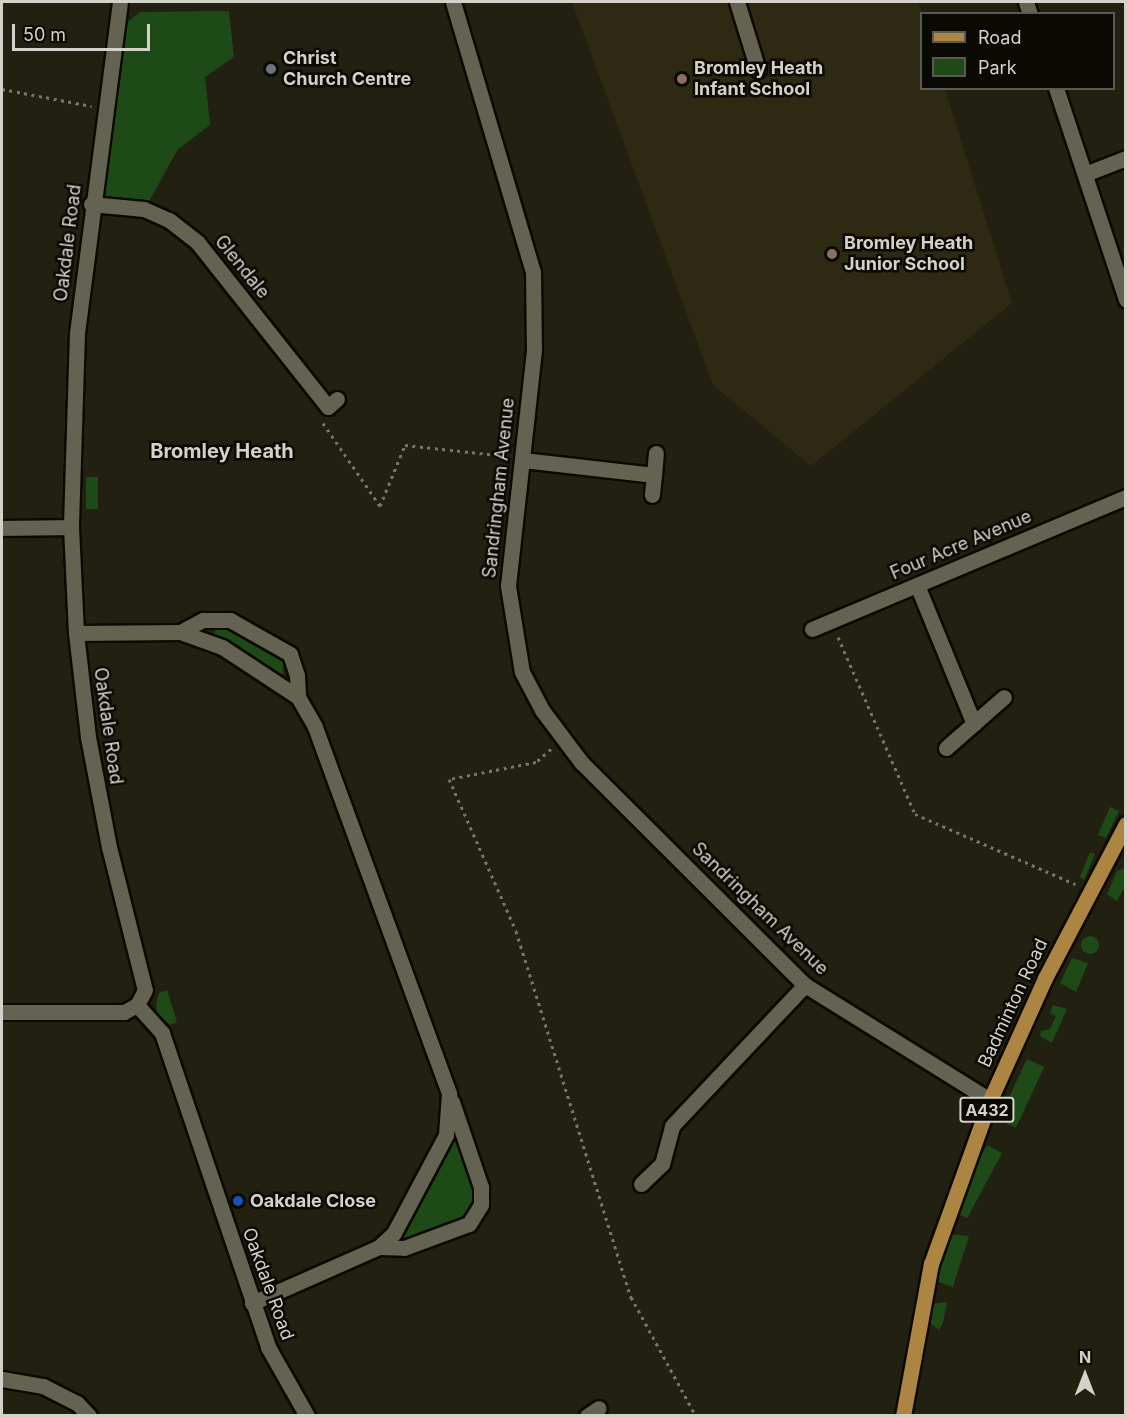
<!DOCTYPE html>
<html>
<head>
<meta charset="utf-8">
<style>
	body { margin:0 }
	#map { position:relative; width:1127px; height:1417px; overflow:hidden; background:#222010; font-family:Inter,sans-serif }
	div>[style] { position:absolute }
	.built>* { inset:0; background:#2d2912 }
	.green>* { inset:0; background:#1e4a18; transform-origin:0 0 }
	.round { border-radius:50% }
	.path>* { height:3px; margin-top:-1.5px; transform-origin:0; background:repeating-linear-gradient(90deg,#787669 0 3px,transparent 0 7.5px) }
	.roads { filter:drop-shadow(2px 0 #0c0900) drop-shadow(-2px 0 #0c0900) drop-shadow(0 2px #0c0900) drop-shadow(0 -2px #0c0900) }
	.minor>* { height:15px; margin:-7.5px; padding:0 7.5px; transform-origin:7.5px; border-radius:7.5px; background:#646250 }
	.major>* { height:15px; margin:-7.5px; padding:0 7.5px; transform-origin:7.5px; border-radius:7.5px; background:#ad8542 }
	.dots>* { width:16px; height:16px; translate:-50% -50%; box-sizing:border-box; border:3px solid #0a0904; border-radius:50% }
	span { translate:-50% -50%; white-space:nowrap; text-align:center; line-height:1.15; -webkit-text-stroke:5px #0a0904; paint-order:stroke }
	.shield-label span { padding:2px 4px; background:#0a0904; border:2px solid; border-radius:4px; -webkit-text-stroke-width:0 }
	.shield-label { font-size:16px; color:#d4d2c8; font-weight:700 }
	.poi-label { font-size:18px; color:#d4d2c8; font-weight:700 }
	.left { translate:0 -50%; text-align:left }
	.street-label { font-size:18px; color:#d4d2c8 }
	.neighbourhood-label { font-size:20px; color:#d4d2c8; font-weight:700 }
	.frame { position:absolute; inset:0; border:3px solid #d4d2c8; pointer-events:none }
	.legend { position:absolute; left:920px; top:12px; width:195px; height:78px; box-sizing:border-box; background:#0a0904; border:2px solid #5b5952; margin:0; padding:8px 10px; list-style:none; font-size:18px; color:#d4d2c8 }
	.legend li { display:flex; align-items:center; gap:12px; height:30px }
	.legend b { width:30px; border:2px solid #5b5952 }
	.north { position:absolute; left:1055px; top:1345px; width:60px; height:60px; -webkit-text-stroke:4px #0a0904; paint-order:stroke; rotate:0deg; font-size:16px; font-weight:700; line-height:24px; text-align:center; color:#d4d2c8 }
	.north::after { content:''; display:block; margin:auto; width:21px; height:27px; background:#d4d2c8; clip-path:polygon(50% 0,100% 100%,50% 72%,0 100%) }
	.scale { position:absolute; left:12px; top:24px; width:138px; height:27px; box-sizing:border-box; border:3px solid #d4d2c8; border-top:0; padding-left:8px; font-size:18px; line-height:21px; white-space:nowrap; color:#d4d2c8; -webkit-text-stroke:4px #0a0904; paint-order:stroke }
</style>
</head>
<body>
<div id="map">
	<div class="built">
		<div style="clip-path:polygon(572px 2px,918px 2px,922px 13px,922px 88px,945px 89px,1012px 303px,811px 466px,713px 385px)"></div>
	</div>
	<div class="green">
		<div style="clip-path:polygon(229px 11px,234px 57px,205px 77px,210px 125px,178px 149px,147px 205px,110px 202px,105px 196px,124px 25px,140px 12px)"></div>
		<div style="left:86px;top:477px;width:12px;height:32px"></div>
		<div style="clip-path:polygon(225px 625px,283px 657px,283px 674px,275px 673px,213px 636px,217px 626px)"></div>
		<div style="clip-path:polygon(1110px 807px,1119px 811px,1106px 838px,1098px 835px)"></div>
		<div style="clip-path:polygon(1090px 852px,1095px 854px,1084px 880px,1080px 877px)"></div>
		<div style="clip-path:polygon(1125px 868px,1125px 886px,1117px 901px,1107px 894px,1117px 871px)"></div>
		<div class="round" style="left:1081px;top:936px;width:18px;height:18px"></div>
		<div style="clip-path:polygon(1072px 958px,1088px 963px,1076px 992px,1060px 983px)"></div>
		<div style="clip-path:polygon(167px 990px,177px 1022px,170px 1025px,157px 1013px,156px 1004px,159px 993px)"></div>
		<div style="clip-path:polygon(1053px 1005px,1067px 1009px,1052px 1043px,1040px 1036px,1041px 1031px,1050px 1029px,1056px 1016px,1050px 1013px)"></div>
		<div style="left:1027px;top:1059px;width:19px;height:67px;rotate:25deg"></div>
		<div style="clip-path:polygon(457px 1137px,477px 1194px,462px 1222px,402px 1242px,399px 1235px)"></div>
		<div style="left:987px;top:1145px;width:17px;height:74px;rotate:28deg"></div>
		<div style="clip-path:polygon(949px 1234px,969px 1236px,953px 1287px,936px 1281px)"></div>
		<div style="clip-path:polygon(947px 1302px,943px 1323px,939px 1330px,931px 1324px,931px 1304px)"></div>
	</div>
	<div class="path">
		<div style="left:2px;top:89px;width:91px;rotate:10.8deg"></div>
		<div style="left:323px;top:423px;width:101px;rotate:55.5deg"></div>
		<div style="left:380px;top:506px;width:66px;rotate:-67.7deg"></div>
		<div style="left:405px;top:445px;width:103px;rotate:6.2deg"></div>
		<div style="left:838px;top:637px;width:193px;rotate:66.5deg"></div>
		<div style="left:915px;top:814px;width:175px;rotate:23.6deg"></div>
		<div style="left:551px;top:749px;width:20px;rotate:139deg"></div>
		<div style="left:536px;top:762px;width:89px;rotate:168.9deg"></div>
		<div style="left:449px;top:779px;width:166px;rotate:66.2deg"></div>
		<div style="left:516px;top:931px;width:384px;rotate:72.6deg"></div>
		<div style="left:631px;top:1297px;width:136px;rotate:61.4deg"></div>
	</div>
	<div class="roads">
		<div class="minor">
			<div style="left:120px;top:2px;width:334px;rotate:97.4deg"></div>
			<div style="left:77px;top:333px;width:194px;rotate:91.8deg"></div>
			<div style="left:71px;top:527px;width:106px;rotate:87.3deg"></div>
			<div style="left:76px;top:633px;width:105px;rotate:83.4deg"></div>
			<div style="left:88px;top:737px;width:112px;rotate:79.2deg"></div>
			<div style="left:109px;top:847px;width:147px;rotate:75.9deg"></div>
			<div style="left:145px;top:990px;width:17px;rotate:118deg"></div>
			<div style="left:453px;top:2px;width:282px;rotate:73.5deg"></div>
			<div style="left:533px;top:272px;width:78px;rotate:89.3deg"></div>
			<div style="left:534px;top:350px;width:237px;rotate:96.3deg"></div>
			<div style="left:508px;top:586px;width:87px;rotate:80.8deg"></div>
			<div style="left:522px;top:672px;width:43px;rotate:62.2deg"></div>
			<div style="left:542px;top:710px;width:65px;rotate:53.1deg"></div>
			<div style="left:581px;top:762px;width:316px;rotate:44.9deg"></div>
			<div style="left:805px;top:985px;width:218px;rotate:31.9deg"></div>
			<div style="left:737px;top:2px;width:71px;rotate:72.8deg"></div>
			<div style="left:1026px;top:2px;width:13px;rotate:72deg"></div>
			<div style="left:1056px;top:88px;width:223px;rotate:71.7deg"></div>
			<div style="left:1085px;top:174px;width:44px;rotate:-21.3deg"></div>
			<div style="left:91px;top:204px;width:53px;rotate:5.4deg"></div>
			<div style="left:144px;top:209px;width:27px;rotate:24deg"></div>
			<div style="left:169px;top:220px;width:37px;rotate:38deg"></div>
			<div style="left:198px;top:243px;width:209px;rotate:51.6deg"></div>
			<div style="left:328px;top:407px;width:12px;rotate:-42deg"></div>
			<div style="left:523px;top:460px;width:132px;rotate:6.5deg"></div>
			<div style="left:654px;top:475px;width:20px;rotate:96deg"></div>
			<div style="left:654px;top:475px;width:22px;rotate:-85deg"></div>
			<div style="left:2px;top:528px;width:69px;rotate:-0.8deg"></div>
			<div style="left:917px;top:585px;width:150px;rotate:67.7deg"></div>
			<div style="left:812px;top:629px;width:341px;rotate:-22.8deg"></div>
			<div style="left:180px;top:632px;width:26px;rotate:-28deg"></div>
			<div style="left:203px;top:620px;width:27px"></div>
			<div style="left:230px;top:620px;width:69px;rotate:29.5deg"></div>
			<div style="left:290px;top:654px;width:22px;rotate:72deg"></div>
			<div style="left:297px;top:675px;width:22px;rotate:87deg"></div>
			<div style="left:76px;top:633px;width:104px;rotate:-0.6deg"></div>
			<div style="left:180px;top:632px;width:45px;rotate:19.7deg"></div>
			<div style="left:222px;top:647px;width:91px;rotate:33.3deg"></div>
			<div style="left:298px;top:697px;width:34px;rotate:60deg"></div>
			<div style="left:315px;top:727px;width:391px;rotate:69.9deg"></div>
			<div style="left:449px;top:1094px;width:41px;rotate:94.2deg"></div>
			<div style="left:446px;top:1135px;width:111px;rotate:118deg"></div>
			<div style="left:394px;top:1233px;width:21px;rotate:137deg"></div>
			<div style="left:379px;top:1247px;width:139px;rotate:156.2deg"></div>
			<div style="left:946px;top:748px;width:77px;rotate:-41.3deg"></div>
			<div style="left:137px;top:1005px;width:38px;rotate:48deg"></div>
			<div style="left:162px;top:1033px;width:331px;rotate:71.3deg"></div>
			<div style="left:268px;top:1347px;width:79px;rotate:60.5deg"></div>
			<div style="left:2px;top:1012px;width:122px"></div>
			<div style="left:124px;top:1012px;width:15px;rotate:-28deg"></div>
			<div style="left:641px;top:1184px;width:29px;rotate:-44deg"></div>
			<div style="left:662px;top:1164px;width:39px;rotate:-75deg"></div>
			<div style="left:672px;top:1126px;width:194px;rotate:-46.7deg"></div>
			<div style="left:379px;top:1247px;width:25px;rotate:2deg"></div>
			<div style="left:404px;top:1248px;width:69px;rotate:-20.3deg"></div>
			<div style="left:469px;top:1224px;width:22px;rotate:-58deg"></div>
			<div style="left:481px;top:1205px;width:18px;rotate:-90deg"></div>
			<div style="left:481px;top:1187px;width:90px;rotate:-108.8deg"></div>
			<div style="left:2px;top:1379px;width:42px;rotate:9.7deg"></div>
			<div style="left:43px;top:1386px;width:38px;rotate:27deg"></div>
			<div style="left:77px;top:1403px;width:18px;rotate:47deg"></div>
			<div style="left:587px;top:1416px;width:14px;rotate:-34deg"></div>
		</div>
		<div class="major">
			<div style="left:903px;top:1416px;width:155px;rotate:-79.6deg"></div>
			<div style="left:931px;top:1264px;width:174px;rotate:-70.2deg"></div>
			<div style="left:990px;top:1100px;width:134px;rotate:-65.7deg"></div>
			<div style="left:1045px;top:978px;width:174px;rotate:-62.3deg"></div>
		</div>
	</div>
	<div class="dots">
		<div style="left:271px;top:69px;background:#6b7280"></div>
		<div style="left:682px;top:79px;background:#8d6e63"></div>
		<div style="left:832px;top:254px;background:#8d6e63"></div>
		<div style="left:238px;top:1201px;background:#1a4fb4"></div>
	</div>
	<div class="shield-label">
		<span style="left:987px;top:1110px">A432</span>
	</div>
	<div class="poi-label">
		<span class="left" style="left:283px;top:69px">Christ<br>Church Centre</span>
		<span class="left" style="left:694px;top:79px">Bromley Heath<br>Infant School</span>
		<span class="left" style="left:844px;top:254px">Bromley Heath<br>Junior School</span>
		<span class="left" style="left:250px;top:1201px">Oakdale Close</span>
	</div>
	<div class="street-label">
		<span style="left:68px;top:243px;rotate:-83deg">Oakdale Road</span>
		<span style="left:242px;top:267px;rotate:51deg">Glendale</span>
		<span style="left:499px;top:488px;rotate:-84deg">Sandringham Avenue</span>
		<span style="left:961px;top:545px;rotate:-23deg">Four Acre Avenue</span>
		<span style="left:108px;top:726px;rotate:82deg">Oakdale Road</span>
		<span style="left:760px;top:909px;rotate:44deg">Sandringham Avenue</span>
		<span style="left:1013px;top:1003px;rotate:-65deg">Badminton Road</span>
		<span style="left:268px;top:1284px;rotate:70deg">Oakdale Road</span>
	</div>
	<div class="neighbourhood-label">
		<span style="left:222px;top:451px">Bromley Heath</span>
	</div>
	<div class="frame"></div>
	<ul class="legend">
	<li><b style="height:8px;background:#ad8542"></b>Road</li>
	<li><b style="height:16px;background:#1e4a18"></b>Park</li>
	</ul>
	<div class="north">N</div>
	<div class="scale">50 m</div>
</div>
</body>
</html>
